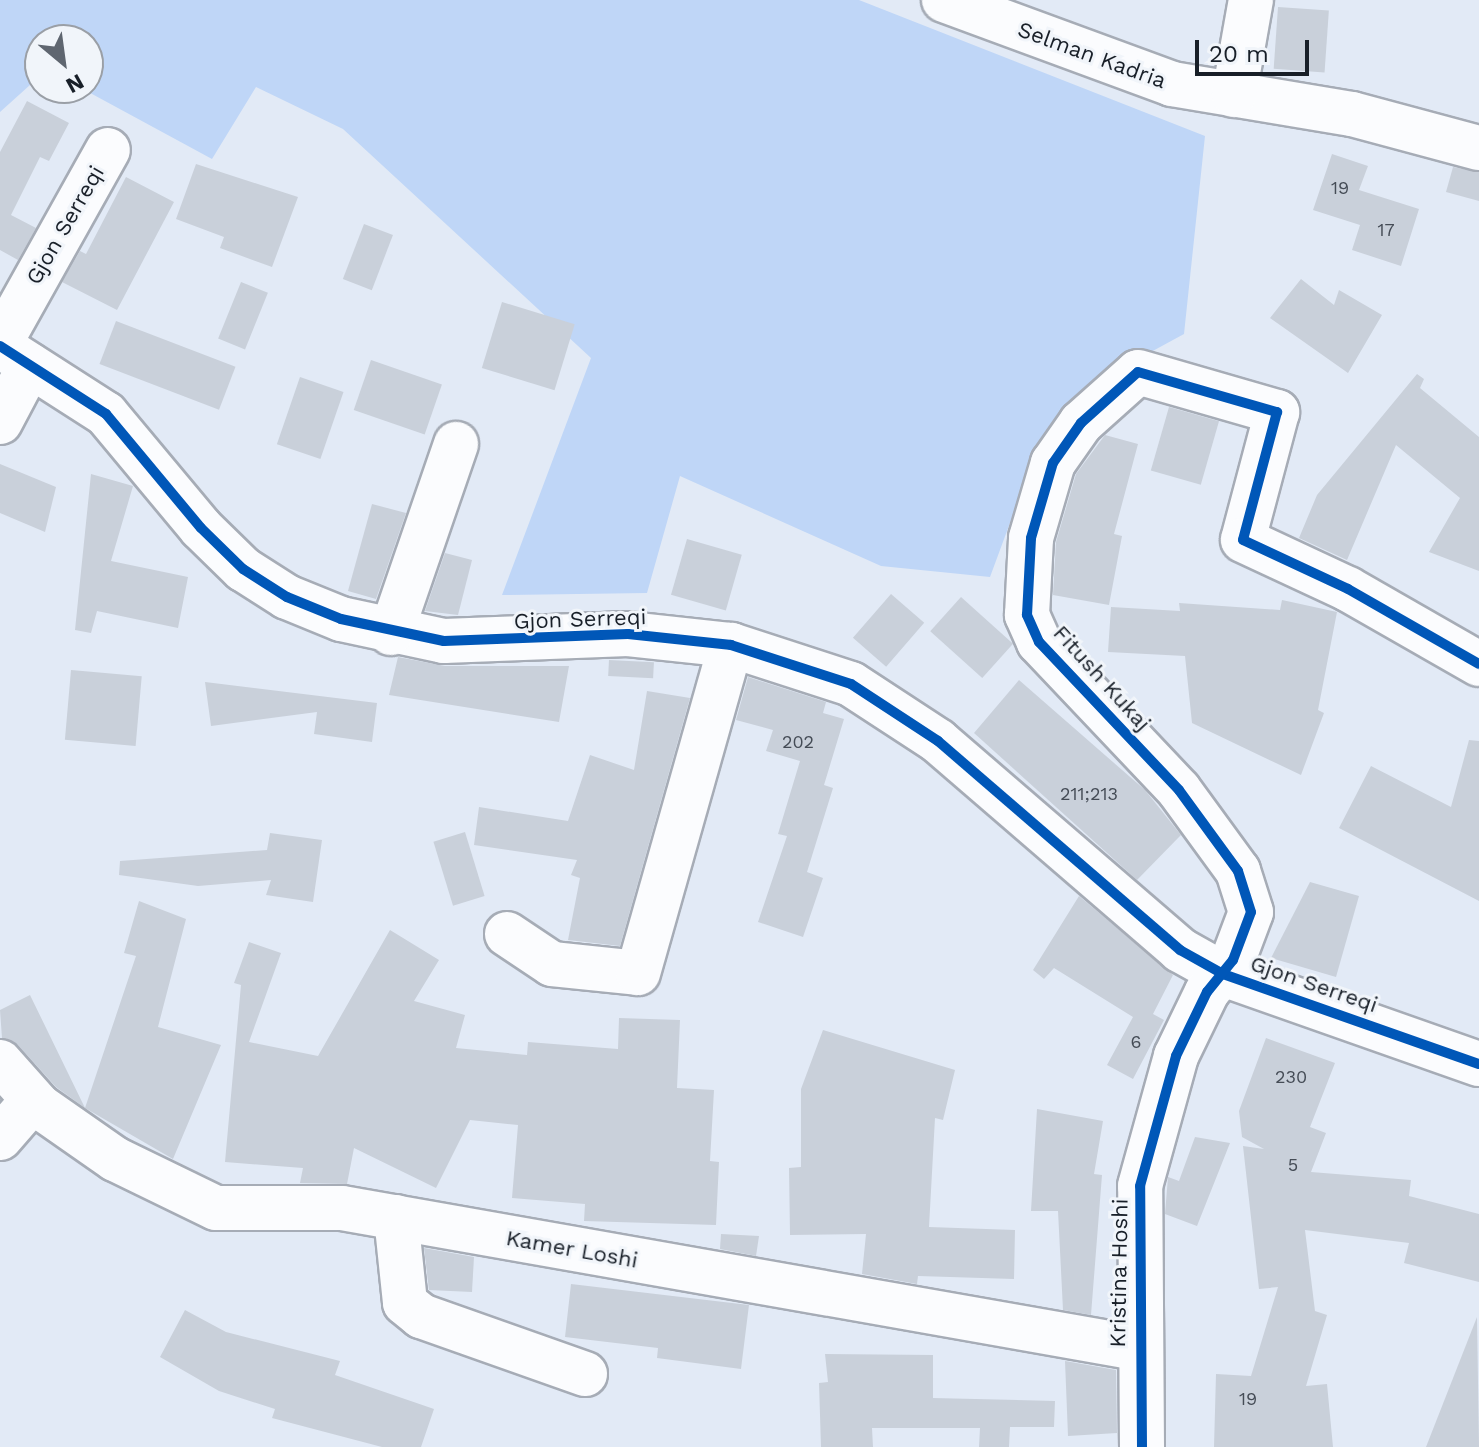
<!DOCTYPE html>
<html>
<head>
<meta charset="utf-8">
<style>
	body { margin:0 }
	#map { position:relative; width:1479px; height:1447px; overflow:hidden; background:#e2eaf6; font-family:"Work Sans",sans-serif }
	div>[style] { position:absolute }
	.green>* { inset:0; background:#bfd6f7 }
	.building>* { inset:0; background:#c9d0da; transform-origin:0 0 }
	.roads { filter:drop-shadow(2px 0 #a6acb6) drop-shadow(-2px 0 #a6acb6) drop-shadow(0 2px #a6acb6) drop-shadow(0 -2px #a6acb6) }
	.minor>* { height:44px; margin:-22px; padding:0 22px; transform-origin:22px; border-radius:22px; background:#fbfcfe }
	.cycleway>* { height:10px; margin:-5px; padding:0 5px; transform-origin:5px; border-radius:5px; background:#0057b8 }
	span { translate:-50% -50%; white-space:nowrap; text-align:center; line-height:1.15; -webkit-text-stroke:6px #f1f5fa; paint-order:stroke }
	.number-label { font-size:18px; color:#454c56 }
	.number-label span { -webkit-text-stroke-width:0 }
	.street-label { font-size:22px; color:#181f28 }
	.north { position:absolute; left:24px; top:24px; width:80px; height:80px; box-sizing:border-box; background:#f1f5fa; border:2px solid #9a9fa6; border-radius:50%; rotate:151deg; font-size:22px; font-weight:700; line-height:32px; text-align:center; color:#181f28 }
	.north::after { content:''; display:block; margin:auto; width:28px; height:36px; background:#5f6670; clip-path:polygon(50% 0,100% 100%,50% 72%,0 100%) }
	.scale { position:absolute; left:1195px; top:40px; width:114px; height:36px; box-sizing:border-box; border:4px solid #181f28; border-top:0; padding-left:10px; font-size:24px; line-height:28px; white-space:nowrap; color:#181f28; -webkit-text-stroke:6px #f1f5fa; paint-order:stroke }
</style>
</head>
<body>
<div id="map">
	<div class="green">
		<div style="clip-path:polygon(0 0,859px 0,1205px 136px,1184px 334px,1103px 378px,1031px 466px,990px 577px,881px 566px,680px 476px,647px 593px,502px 595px,591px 358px,343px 129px,256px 87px,212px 159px,81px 88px,88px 88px,88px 40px,40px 40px,40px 76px,0 112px)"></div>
	</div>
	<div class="building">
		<div style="left:1278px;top:7px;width:51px;height:62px;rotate:4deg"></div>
		<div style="clip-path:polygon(27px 101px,69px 123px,49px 161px,40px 157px,11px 215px,36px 228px,18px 260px,0 250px,0 152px)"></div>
		<div style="clip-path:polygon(1332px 154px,1368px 166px,1359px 190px,1419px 209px,1401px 266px,1352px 250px,1360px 225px,1313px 210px)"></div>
		<div style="clip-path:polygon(196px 164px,298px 197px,272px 267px,220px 248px,224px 237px,176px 219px)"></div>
		<div style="clip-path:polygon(1453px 167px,1479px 172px,1479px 201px,1446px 192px)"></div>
		<div style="clip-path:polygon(126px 177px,174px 202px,117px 310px,62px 282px,80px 251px,86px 254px)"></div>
		<div style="left:364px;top:224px;width:31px;height:59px;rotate:21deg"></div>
		<div style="clip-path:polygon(1301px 279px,1334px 305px,1339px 290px,1382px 315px,1348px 373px,1270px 318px)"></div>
		<div style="left:241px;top:282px;width:29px;height:61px;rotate:22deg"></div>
		<div style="left:502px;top:302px;width:76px;height:69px;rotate:17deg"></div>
		<div style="left:116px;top:321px;width:128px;height:46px;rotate:21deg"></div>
		<div style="left:371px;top:360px;width:75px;height:53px;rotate:19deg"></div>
		<div style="clip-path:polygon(1417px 374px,1424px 379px,1420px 388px,1479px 437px,1479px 571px,1429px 552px,1460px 498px,1396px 445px,1347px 560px,1299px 538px,1317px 495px)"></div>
		<div style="left:300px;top:377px;width:46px;height:71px;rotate:19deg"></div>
		<div style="left:1169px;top:407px;width:52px;height:66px;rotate:16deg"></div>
		<div style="clip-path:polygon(1105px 435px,1138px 444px,1114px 534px,1122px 536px,1109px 605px,1053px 595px,1056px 542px,1076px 474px)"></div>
		<div style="clip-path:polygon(0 464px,56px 487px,45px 532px,0 513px)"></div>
		<div style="clip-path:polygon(91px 474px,133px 486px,111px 561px,188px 577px,178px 628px,97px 611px,91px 633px,75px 630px)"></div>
		<div style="clip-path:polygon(372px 504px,406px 513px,376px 599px,348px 591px)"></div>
		<div style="left:687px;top:539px;width:57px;height:58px;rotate:16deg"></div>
		<div style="clip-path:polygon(445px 553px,472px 560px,458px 615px,425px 611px)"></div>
		<div style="left:891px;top:594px;width:44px;height:58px;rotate:41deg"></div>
		<div style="left:961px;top:597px;width:70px;height:46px;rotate:42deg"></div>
		<div style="clip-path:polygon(1282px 600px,1337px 612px,1318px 710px,1324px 713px,1301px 775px,1192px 723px,1185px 656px,1108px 652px,1111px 607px,1180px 611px,1179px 603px,1280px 610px)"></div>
		<div style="clip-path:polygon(398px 657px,445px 666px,569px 666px,559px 722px,389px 695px)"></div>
		<div style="left:609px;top:660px;width:45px;height:16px;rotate:3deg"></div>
		<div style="left:71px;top:670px;width:71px;height:70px;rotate:5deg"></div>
		<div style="clip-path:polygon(748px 677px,826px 702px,823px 713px,844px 719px,824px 785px,833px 788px,807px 872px,823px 878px,803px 937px,758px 922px,787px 836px,778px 834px,800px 761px,766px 751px,773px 730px,736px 720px)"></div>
		<div style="clip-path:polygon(1019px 680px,1145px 790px,1181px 835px,1137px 880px,974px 733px)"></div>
		<div style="clip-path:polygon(205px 682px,377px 703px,372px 742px,314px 734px,317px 712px,211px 726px)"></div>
		<div style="clip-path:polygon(647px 691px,690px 698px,620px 946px,568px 940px,580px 878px,571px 875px,577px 860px,474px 845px,479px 807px,568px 821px,590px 755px,634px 770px)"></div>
		<div style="clip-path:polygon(1469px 740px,1479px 741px,1479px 901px,1339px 828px,1371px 766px,1451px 807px)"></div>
		<div style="left:465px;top:832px;width:67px;height:33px;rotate:73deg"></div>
		<div style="clip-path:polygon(270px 833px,322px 840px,313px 902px,266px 895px,271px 880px,198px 886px,119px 875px,120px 861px,267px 850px)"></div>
		<div style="clip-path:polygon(1310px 882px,1359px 896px,1336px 977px,1271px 958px)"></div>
		<div style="clip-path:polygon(1079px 896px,1173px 975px,1153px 1014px,1164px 1020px,1133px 1079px,1107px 1065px,1133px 1017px,1054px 968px,1044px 979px,1033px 970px)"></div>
		<div style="clip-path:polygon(139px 901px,186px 919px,158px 1027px,221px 1045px,173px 1159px,85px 1108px,136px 956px,124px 953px)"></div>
		<div style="clip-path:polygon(390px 930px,439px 960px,414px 1001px,465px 1015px,456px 1048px,527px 1055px,528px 1042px,618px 1049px,619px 1018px,680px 1020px,677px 1088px,714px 1090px,710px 1161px,719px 1162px,716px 1225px,584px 1221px,585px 1204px,512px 1198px,518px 1125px,470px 1120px,436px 1188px,354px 1148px,347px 1184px,300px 1183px,303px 1168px,225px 1162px,241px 985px,234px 983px,249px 942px,281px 953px,249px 1042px,318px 1056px)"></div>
		<div style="clip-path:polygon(30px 995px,85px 1108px,56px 1087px,18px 1045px,2px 1038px,0 1010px)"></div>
		<div style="clip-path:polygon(823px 1030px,955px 1070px,943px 1120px,935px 1118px,929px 1227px,1015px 1230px,1014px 1279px,918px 1276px,917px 1284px,862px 1274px,866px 1234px,790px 1235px,789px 1168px,801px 1167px,801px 1089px)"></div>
		<div style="clip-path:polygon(1266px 1038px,1335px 1063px,1310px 1127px,1326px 1133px,1311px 1172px,1411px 1180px,1409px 1196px,1479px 1214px,1479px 1282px,1404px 1263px,1409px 1243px,1305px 1230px,1315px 1311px,1327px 1315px,1306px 1386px,1327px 1384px,1333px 1447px,1214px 1447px,1216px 1374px,1251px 1376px,1278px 1287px,1259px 1289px,1243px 1146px,1264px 1149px,1242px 1137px,1239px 1111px)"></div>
		<div style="clip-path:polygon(1037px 1109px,1103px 1121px,1094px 1174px,1102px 1175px,1091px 1315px,1063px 1310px,1058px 1211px,1031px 1211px)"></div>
		<div style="clip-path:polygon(1195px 1137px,1230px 1143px,1197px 1226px,1165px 1214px,1168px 1177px,1179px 1181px)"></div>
		<div style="clip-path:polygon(721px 1234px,759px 1236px,756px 1256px,720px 1249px)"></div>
		<div style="clip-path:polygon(424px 1248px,474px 1257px,472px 1292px,429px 1290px)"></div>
		<div style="clip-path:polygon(571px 1284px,749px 1305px,741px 1369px,657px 1358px,658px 1348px,565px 1337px)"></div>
		<div style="clip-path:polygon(185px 1310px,226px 1332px,340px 1361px,335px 1375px,434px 1409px,421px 1447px,382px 1447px,272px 1418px,275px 1409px,219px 1391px,160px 1357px)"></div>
		<div style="clip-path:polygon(1477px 1317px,1479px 1447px,1426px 1447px)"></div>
		<div style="clip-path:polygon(825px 1354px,933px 1355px,933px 1398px,1055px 1401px,1054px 1427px,1010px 1427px,1009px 1447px,979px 1447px,980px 1428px,872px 1428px,873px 1447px,821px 1447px,819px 1383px,828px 1382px)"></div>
		<div style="clip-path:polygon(1065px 1361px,1116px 1370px,1117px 1433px,1068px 1436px)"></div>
	</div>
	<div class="roads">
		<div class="minor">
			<div style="left:944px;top:0;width:243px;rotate:20.2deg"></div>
			<div style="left:1172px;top:84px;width:182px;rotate:9.5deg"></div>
			<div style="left:1352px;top:114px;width:131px;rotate:15deg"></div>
			<div style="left:1234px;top:95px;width:97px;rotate:-79.9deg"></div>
			<div style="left:0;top:343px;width:221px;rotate:-60.8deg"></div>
			<div style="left:0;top:346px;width:126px;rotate:32.7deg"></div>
			<div style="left:106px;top:414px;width:148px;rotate:50.2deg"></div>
			<div style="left:201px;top:528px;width:59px;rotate:44.3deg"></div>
			<div style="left:243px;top:569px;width:52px;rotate:32.5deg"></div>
			<div style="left:287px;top:597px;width:58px;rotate:22.2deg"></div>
			<div style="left:341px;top:619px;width:105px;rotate:12.1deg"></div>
			<div style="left:444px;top:641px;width:184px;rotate:-2.2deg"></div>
			<div style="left:628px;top:634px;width:104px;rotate:6.1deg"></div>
			<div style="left:731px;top:645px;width:126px;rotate:18deg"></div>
			<div style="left:851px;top:684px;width:104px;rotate:33.2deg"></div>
			<div style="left:938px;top:741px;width:320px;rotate:40.8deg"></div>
			<div style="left:1180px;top:950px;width:49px;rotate:29.2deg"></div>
			<div style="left:1223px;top:974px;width:271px;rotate:19.4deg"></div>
			<div style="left:0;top:422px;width:64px;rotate:-62.2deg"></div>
			<div style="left:391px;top:633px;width:200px;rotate:-71deg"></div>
			<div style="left:507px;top:934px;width:54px;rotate:33.7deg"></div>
			<div style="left:552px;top:964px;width:86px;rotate:6deg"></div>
			<div style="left:638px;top:973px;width:341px;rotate:-74.2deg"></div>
			<div style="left:0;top:1062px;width:59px;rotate:48.4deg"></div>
			<div style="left:39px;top:1106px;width:93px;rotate:34.9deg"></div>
			<div style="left:115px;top:1159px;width:112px;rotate:25.9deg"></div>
			<div style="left:216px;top:1208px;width:126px"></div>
			<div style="left:342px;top:1208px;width:807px;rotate:9.99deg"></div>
			<div style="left:0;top:1138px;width:50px;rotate:-49deg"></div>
			<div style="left:396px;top:1217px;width:86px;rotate:84deg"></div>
			<div style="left:405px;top:1303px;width:21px;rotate:39deg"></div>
			<div style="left:421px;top:1316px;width:174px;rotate:19.5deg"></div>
			<div style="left:1142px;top:1447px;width:261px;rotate:-90.4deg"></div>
			<div style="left:1140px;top:1186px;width:135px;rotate:-74.5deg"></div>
			<div style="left:1176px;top:1056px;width:71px;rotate:-64.2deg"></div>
			<div style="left:1207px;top:992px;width:41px;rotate:-50.9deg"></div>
			<div style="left:1233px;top:960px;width:51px;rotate:-69.4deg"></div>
			<div style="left:1251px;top:912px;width:43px;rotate:-107.6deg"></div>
			<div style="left:1238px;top:871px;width:100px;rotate:-126.1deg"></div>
			<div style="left:1179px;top:790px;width:204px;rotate:-133.4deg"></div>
			<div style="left:1039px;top:642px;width:30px;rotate:-114deg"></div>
			<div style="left:1027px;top:615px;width:77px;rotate:-87deg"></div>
			<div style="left:1031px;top:538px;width:78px;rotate:-73.7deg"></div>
			<div style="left:1053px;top:463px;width:49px;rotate:-55deg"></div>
			<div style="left:1081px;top:423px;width:76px;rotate:-41.8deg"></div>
			<div style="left:1138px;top:372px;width:145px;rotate:16.1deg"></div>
			<div style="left:1277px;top:412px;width:132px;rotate:104.9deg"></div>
			<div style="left:1243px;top:540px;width:116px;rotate:25deg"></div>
			<div style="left:1348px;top:589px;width:151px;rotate:29.8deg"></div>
		</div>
	</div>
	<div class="cycleway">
		<div style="left:0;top:346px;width:126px;rotate:32.7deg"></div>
		<div style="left:106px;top:414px;width:148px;rotate:50.2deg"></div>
		<div style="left:201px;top:528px;width:59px;rotate:44.3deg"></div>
		<div style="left:243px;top:569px;width:52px;rotate:32.5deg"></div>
		<div style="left:287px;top:597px;width:58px;rotate:22.2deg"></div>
		<div style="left:341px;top:619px;width:105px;rotate:12.1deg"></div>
		<div style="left:444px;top:641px;width:184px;rotate:-2.2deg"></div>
		<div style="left:628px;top:634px;width:104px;rotate:6.1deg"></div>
		<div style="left:731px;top:645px;width:126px;rotate:18deg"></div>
		<div style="left:851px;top:684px;width:104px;rotate:33.2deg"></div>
		<div style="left:938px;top:741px;width:320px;rotate:40.8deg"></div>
		<div style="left:1180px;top:950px;width:49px;rotate:29.2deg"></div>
		<div style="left:1223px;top:974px;width:271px;rotate:19.4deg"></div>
		<div style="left:1142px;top:1447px;width:261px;rotate:-90.4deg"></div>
		<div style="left:1140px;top:1186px;width:135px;rotate:-74.5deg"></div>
		<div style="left:1176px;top:1056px;width:71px;rotate:-64.2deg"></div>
		<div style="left:1207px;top:992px;width:41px;rotate:-50.9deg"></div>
		<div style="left:1233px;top:960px;width:51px;rotate:-69.4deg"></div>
		<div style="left:1251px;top:912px;width:43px;rotate:-107.6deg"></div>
		<div style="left:1238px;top:871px;width:100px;rotate:-126.1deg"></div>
		<div style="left:1179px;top:790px;width:204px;rotate:-133.4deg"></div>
		<div style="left:1039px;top:642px;width:30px;rotate:-114deg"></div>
		<div style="left:1027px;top:615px;width:77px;rotate:-87deg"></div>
		<div style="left:1031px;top:538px;width:78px;rotate:-73.7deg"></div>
		<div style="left:1053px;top:463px;width:49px;rotate:-55deg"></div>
		<div style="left:1081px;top:423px;width:76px;rotate:-41.8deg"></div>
		<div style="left:1138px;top:372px;width:145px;rotate:16.1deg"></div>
		<div style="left:1277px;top:412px;width:132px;rotate:104.9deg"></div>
		<div style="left:1243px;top:540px;width:116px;rotate:25deg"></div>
		<div style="left:1348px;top:589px;width:151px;rotate:29.8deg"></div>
	</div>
	<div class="number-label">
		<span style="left:1340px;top:188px">19</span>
		<span style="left:1386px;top:230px">17</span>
		<span style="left:798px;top:742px">202</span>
		<span style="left:1089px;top:794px">211;213</span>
		<span style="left:1136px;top:1042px">6</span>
		<span style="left:1291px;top:1077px">230</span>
		<span style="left:1293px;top:1165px">5</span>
		<span style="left:1248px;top:1399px">19</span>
	</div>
	<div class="street-label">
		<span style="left:1092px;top:55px;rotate:20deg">Selman Kadria</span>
		<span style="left:65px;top:225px;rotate:-60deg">Gjon Serreqi</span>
		<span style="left:580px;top:619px;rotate:-2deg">Gjon Serreqi</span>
		<span style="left:1102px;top:678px;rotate:48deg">Fitush Kukaj</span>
		<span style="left:1314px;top:984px;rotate:19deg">Gjon Serreqi</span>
		<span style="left:572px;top:1249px;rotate:10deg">Kamer Loshi</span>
		<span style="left:1119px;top:1273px;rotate:-89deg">Kristina Hoshi</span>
	</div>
	<div class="north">N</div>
	<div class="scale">20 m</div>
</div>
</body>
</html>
